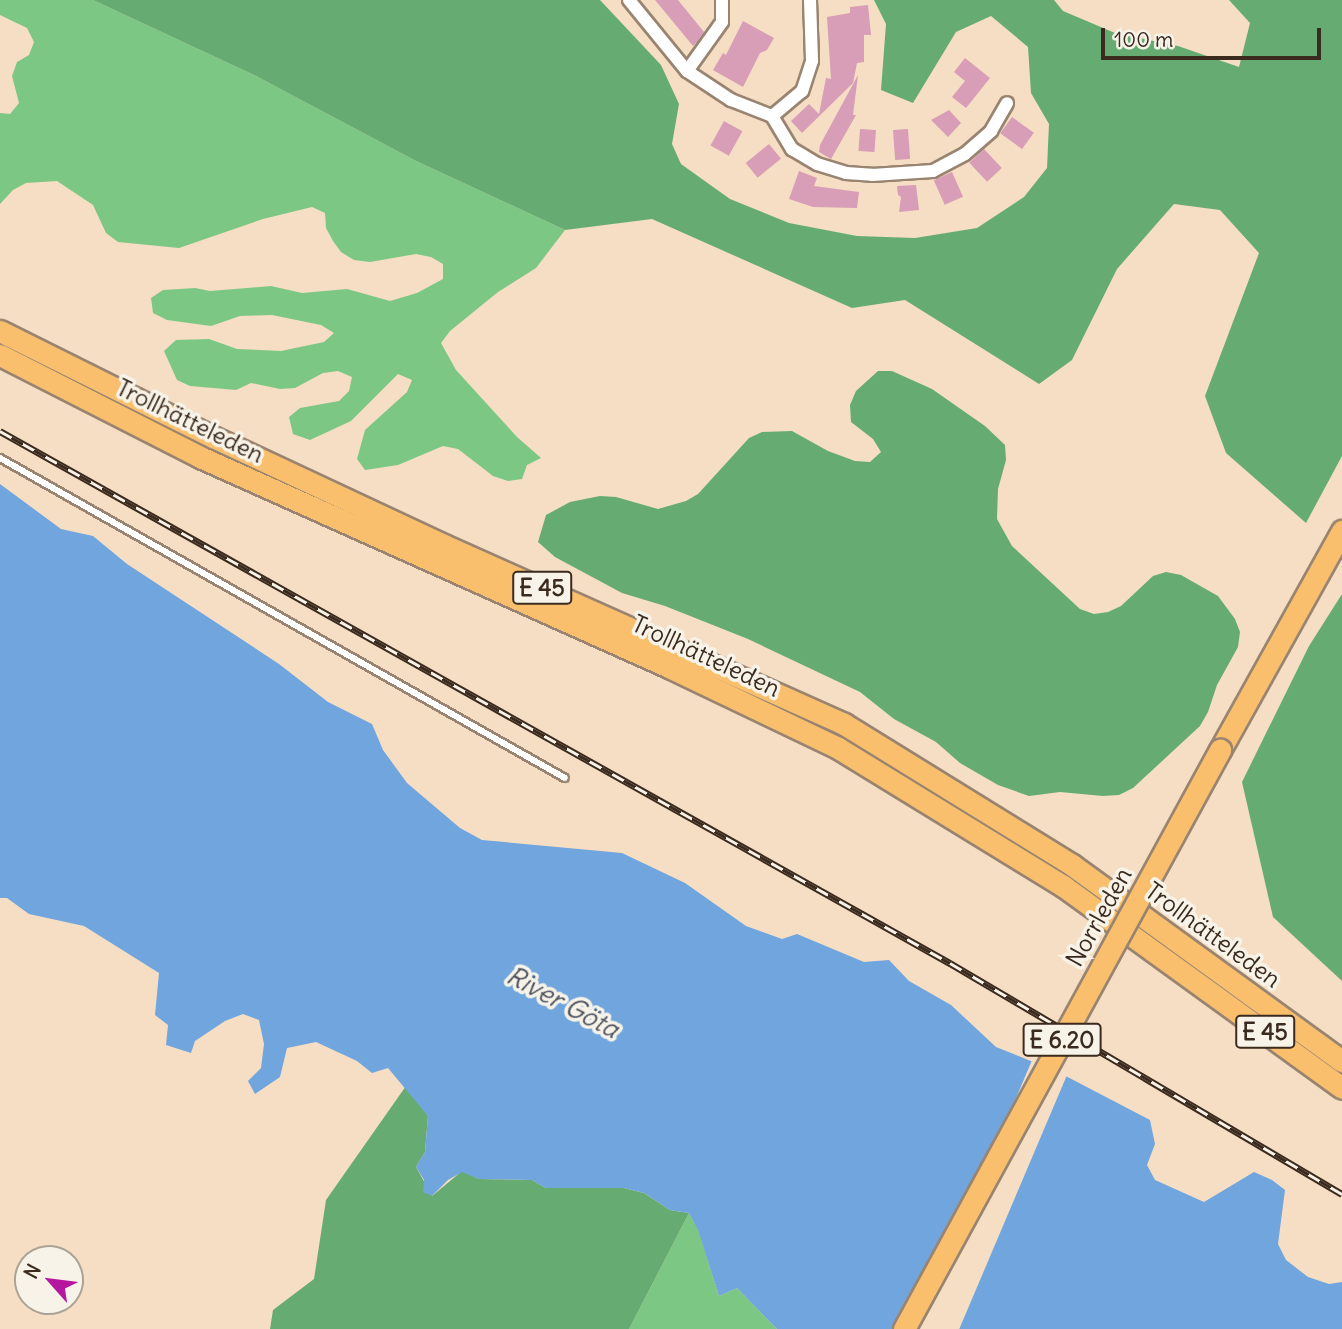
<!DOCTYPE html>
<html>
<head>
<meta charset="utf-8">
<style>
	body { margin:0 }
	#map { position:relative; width:1342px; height:1329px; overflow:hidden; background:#f5dec3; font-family:Delius,sans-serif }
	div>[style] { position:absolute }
	.green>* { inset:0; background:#7dc784 }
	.forest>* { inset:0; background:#66ac72 }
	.water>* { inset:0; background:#70a5dd }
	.pier>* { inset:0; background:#f5dec3; transform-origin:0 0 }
	.building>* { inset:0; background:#d89db7; transform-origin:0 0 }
	.roads { filter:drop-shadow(2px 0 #988470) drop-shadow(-2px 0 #988470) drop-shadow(0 2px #988470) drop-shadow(0 -2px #988470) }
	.lane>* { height:6px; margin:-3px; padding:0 3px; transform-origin:3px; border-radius:3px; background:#fff }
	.street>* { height:12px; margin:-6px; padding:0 6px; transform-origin:6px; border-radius:6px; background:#fff }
	.highway>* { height:21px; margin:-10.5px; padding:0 10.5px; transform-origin:10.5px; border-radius:10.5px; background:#f9bf6d }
	.rail>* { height:7px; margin-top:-3.5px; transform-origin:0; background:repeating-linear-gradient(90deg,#f7f3e8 0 13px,#3b2a1e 0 26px); box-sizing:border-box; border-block:2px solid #3b2a1e }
	.bridges { filter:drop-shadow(2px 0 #988470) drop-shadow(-2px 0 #988470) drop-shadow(0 2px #988470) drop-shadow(0 -2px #988470) }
	.highway-bridge>* { height:21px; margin:-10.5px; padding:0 10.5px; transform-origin:10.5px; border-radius:10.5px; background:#f9bf6d }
	span { translate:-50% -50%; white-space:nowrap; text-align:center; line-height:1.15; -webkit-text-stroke:7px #f7f3e8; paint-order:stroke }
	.shield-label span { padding:2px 5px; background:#f7f3e8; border:2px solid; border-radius:5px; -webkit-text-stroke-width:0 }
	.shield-label { font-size:23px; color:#3b2a1e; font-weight:700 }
	.street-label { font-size:24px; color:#3b2a1e }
	.water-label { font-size:26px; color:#4e5561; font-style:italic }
	.north { position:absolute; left:14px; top:1245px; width:70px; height:70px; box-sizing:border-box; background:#f7f3e8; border:2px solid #aca397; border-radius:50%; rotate:298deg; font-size:19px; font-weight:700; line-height:28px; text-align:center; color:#3b2a1e }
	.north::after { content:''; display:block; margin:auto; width:24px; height:32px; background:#b5179e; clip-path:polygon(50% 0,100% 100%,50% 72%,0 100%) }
	.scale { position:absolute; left:1101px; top:28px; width:220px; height:32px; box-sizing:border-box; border:4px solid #3b2a1e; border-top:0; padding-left:9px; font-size:21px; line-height:24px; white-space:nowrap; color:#3b2a1e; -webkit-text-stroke:5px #f7f3e8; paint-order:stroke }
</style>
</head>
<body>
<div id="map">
	<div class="green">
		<div style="clip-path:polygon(0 0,93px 0,256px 76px,416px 161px,565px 230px,536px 268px,498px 292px,450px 331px,441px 343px,456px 370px,517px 437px,541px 458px,527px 465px,522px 479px,508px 481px,493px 476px,458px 449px,443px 446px,398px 465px,365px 470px,357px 459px,365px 430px,407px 392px,412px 380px,398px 374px,351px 421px,310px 440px,293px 434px,289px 417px,300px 408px,339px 401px,349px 391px,352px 377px,338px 371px,323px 373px,295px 388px,280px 389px,251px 383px,236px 390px,190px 386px,177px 380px,164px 351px,176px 340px,209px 339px,237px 349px,281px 351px,324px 342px,334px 333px,321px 325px,272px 315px,240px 316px,211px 326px,167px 320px,153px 313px,151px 298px,163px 290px,195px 288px,210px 291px,271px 286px,302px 293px,347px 289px,390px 301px,417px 293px,443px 279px,443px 264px,431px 257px,416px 254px,370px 262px,354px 260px,341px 252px,333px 241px,326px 228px,325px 213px,312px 207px,263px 219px,179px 248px,118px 242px,106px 233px,93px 205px,57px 181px,26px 183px,13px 190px,0 204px,0 113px,10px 114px,19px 103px,12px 76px,17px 62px,29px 55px,34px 42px,27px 28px,0 15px)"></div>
		<div style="clip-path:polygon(689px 1213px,698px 1229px,719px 1296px,737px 1288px,777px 1329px,629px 1329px)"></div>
	</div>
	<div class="forest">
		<div style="clip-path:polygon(93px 0,600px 0,661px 65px,679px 104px,672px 144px,681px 164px,730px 199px,789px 223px,857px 236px,915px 238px,977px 228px,1024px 197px,1047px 168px,1049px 124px,1031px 93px,1028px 47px,991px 16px,956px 32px,913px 103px,881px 90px,886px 24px,874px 0,1054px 0,1063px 11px,1115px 33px,1178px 46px,1239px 67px,1250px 23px,1229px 0,1342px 0,1342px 456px,1306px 523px,1226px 453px,1205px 396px,1259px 253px,1220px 210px,1174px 204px,1117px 269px,1072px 360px,1039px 384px,905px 300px,852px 308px,652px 219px,565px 230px,416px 161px,256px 76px)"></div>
		<div style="clip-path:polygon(878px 371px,892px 371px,932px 389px,985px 426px,1005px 445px,1006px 460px,998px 489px,997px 519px,1012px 546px,1080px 609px,1094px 614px,1108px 612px,1121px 606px,1153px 576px,1166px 572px,1181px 575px,1218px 596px,1235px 619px,1240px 632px,1238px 647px,1217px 685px,1208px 712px,1200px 726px,1133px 788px,1119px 795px,1103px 796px,1060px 792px,1029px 796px,998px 785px,960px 763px,936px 742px,894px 719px,860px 692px,748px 639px,665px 606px,622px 593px,555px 557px,538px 542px,546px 515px,570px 502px,600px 496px,616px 497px,658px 509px,686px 501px,698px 494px,749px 438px,762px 432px,792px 431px,828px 451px,855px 461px,870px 462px,881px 452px,873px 439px,851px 422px,850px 405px,856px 391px)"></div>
		<div style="clip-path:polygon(1342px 594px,1342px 981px,1273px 917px,1242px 782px,1309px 646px)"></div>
		<div style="clip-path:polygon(406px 1086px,428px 1116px,425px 1152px,416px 1167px,432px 1196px,462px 1171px,479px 1179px,532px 1180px,546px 1188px,624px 1188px,644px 1193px,670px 1210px,689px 1213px,629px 1329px,270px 1329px,273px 1310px,314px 1279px,326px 1200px)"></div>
	</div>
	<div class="water">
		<div style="clip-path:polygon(0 484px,61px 529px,93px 536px,127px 564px,279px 664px,328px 702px,372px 724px,383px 750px,407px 783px,460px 828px,482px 840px,622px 853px,685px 883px,746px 926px,782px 939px,797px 934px,864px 962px,889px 960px,909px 981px,951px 1005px,996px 1047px,1058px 1072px,1150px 1120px,1155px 1144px,1147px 1165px,1155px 1180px,1204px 1202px,1254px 1172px,1272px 1180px,1285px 1190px,1278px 1244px,1286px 1260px,1308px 1277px,1329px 1284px,1342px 1282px,1342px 1329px,777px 1329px,737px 1288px,719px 1296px,698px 1230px,689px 1213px,670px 1210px,644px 1193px,624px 1188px,546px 1188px,532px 1180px,479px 1179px,462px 1172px,448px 1180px,432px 1196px,423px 1192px,424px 1180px,416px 1167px,425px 1152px,428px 1116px,388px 1068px,372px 1073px,357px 1061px,316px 1042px,287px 1048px,280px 1077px,255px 1094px,248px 1081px,261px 1068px,264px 1044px,259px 1020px,243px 1014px,225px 1021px,195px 1041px,191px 1053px,166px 1045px,168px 1025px,155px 1015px,159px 973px,84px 926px,29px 914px,7px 898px,0 898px)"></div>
	</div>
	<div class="pier">
		<div style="left:1033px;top:1058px;width:38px;height:309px;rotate:23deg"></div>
	</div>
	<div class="building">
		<div style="clip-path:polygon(655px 0,678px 0,704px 32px,697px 42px,693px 46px)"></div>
		<div style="clip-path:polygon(868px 5px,871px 35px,864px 35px,864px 62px,857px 63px,853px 83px,802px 133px,791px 121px,809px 104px,819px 114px,826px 78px,831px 79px,827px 17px,850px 13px,850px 7px)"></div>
		<div style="clip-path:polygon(743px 21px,774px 38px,767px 50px,760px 53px,743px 87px,713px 70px,723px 53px,726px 55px)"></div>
		<div style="clip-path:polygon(965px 58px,990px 78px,966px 108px,952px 97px,965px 81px,954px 72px)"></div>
		<div style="clip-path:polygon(858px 75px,853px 115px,856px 115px,831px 159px,819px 152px,820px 145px)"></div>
		<div style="clip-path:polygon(949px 110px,961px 123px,948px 137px,931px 120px)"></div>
		<div style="left:1012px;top:117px;width:27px;height:20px;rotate:36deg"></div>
		<div style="left:724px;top:121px;width:21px;height:28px;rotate:29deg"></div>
		<div style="left:860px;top:129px;width:16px;height:22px;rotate:4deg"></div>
		<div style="left:908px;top:129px;width:30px;height:15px;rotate:86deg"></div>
		<div style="left:769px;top:144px;width:19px;height:30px;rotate:51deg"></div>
		<div style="left:984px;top:149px;width:26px;height:20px;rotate:47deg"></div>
		<div style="clip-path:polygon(799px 171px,817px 178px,814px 186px,859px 192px,857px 208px,813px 207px,789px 199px)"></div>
		<div style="left:952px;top:172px;width:27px;height:20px;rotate:66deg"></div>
		<div style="clip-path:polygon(916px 185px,919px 210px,899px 212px,901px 197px,898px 195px,897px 186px)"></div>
	</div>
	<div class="roads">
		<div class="lane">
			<div style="left:0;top:458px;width:649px;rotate:29.53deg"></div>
		</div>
		<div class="street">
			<div style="left:629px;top:0;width:92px;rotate:50.8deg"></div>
			<div style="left:687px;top:71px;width:53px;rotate:33.4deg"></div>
			<div style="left:731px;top:100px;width:44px;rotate:21.3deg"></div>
			<div style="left:810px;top:0;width:61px;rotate:88.1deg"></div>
			<div style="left:812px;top:61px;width:32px;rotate:108deg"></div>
			<div style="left:802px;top:91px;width:39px;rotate:140deg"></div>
			<div style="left:772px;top:116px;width:39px;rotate:59deg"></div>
			<div style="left:792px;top:149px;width:29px;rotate:31deg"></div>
			<div style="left:817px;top:164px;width:30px;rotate:17deg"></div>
			<div style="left:846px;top:173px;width:26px;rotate:4deg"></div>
			<div style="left:872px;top:175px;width:61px;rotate:-3.8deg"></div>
			<div style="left:933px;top:171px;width:36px;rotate:-28deg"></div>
			<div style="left:965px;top:154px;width:35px;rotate:-41deg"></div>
			<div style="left:991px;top:131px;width:32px;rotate:-60deg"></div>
			<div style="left:687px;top:71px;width:60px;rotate:-54.5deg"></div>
			<div style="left:722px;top:22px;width:22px;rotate:-90deg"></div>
		</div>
		<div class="highway">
			<div style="left:0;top:331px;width:238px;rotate:26.5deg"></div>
			<div style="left:213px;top:437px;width:255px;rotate:25.1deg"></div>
			<div style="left:444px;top:545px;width:438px;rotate:24.1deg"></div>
			<div style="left:844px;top:724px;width:268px;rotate:31.7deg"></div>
			<div style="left:1072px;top:865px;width:334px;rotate:36deg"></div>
			<div style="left:0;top:355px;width:225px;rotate:27deg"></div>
			<div style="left:200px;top:457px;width:514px;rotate:24.12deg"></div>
			<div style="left:669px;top:667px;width:187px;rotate:25.6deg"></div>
			<div style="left:838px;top:748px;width:264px;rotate:31.5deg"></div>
			<div style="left:1063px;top:886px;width:344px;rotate:35.9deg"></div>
			<div style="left:1220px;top:750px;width:251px;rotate:-60.9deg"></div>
		</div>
	</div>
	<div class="rail">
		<div style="left:0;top:431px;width:1089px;rotate:29.25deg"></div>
		<div style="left:950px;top:963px;width:455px;rotate:30.5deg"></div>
	</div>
	<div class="bridges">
		<div class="highway-bridge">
			<div style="left:904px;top:1329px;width:660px;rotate:-61.38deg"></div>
		</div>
	</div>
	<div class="shield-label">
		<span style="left:542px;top:588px">E 45</span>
		<span style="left:1265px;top:1032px">E 45</span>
		<span style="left:1062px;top:1040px">E 6.20</span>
	</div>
	<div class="street-label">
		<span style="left:190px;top:421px;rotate:26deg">Trollhätteleden</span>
		<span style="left:706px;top:656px;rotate:25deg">Trollhätteleden</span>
		<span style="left:1099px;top:917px;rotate:-61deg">Norrleden</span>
		<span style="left:1213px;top:935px;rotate:36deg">Trollhätteleden</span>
	</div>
	<div class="water-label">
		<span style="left:563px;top:1002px;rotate:28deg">River Göta</span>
	</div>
	<div class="north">N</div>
	<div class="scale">100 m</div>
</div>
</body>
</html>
